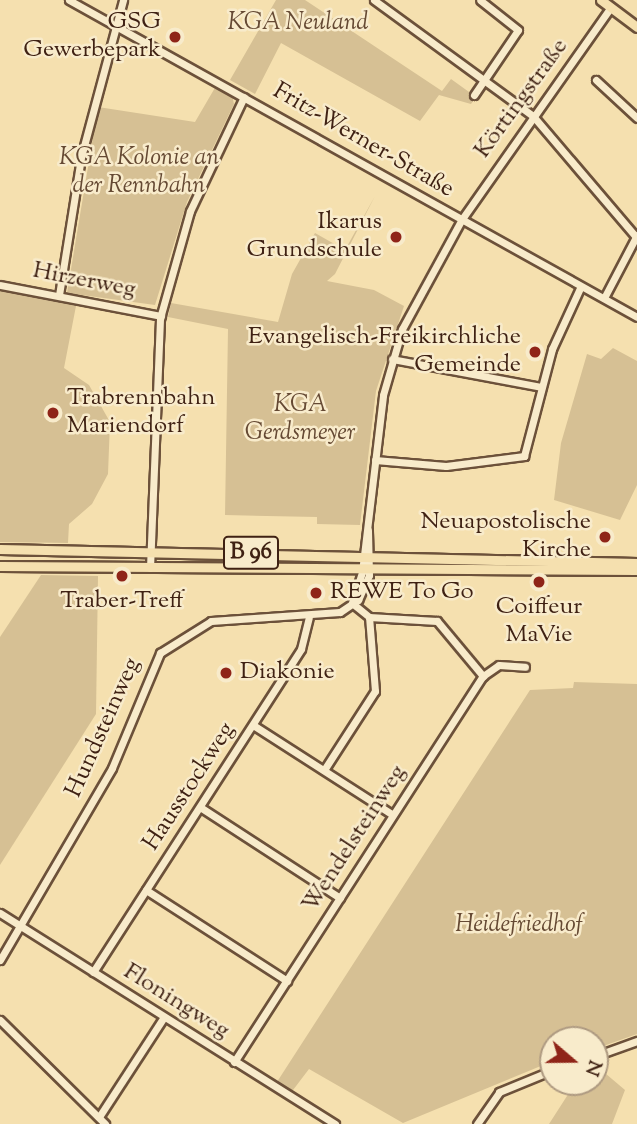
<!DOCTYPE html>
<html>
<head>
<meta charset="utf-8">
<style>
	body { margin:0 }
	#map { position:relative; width:637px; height:1124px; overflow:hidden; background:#f5e0af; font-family:"Sorts Mill Goudy",serif }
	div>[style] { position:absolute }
	.green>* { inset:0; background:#d6c094 }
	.roads { filter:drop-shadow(2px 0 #6c513a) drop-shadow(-2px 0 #6c513a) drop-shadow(0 2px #6c513a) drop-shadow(0 -2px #6c513a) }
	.minor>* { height:7px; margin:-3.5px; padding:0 3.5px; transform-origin:3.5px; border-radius:3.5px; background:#f8ebcb }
	.major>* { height:9px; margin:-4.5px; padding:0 4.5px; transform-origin:4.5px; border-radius:4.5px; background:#f5e0af }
	.dots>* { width:19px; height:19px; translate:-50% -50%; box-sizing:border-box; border:4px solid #f8ebcb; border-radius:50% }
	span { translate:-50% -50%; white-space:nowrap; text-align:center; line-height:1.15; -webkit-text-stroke:5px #f8ebcb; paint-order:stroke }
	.shield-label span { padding:2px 5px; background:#f8ebcb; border:2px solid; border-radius:5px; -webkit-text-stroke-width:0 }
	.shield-label { font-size:23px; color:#3f2113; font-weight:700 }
	.poi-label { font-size:24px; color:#3f2113 }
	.right { translate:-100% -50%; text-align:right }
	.left { translate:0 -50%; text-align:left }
	.park-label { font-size:24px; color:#654933; font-style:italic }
	.street-label { font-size:24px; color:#3f2113 }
	.north { position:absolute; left:539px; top:1026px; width:70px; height:70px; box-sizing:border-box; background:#f8ebcb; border:2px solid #ae9a81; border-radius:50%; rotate:110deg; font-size:19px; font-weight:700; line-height:28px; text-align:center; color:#3f2113 }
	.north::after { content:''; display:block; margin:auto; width:24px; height:32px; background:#8f2418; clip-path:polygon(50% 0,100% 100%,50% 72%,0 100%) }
</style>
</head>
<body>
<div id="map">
	<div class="green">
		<div style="clip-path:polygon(276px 0,305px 0,442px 91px,451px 79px,476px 97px,471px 104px,439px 95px,420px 121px,281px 43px,255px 94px,230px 80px)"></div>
		<div style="clip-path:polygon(216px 86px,232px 95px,234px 104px,187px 202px,155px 305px,67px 293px,98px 107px,195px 122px)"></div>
		<div style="clip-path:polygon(375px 196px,335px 274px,327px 281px,374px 290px,404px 306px,376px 391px,360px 525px,317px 524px,317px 517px,225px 515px,228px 329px,168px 317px,171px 303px,278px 322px,292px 274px,315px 233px,345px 250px)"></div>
		<div style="clip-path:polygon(0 287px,76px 306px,64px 368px,89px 385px,110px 422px,108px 474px,92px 504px,69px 524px,68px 543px,0 542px)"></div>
		<div style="clip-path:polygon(613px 348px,637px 361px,637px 485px,620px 520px,554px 500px,561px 443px,587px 354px,601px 359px)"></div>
		<div style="clip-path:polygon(41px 575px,98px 576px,96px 714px,0 865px,0 637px)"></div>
		<div style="clip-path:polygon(574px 682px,637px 684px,637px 1034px,595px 1049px,595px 1040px,553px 1040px,553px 1061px,403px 1123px,309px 1069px,290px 1094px,275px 1085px,530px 690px,573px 688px)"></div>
		<div style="clip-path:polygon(604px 1058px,599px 1068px,625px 1090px,612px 1124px,549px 1124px,576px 1082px,595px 1082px,595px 1061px)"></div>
	</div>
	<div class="roads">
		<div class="minor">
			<div style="left:69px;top:0;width:650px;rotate:29.17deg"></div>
			<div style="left:374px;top:0;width:197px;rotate:36.1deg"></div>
			<div style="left:533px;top:116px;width:160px;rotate:49.6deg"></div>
			<div style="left:596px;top:80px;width:56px;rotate:42.8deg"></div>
			<div style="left:474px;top:95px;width:78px;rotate:-55.9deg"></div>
			<div style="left:518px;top:30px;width:48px;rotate:-141.7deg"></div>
			<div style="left:0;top:285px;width:164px;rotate:10.9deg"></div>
			<div style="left:59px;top:295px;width:140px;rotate:-80.9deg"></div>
			<div style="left:81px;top:157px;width:163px;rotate:-75deg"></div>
			<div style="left:604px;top:298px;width:71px;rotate:-62.4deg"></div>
			<div style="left:392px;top:359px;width:152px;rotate:10.6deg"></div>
			<div style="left:375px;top:460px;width:71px;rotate:4.8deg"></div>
			<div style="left:446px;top:466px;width:79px;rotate:-7.3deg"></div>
			<div style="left:524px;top:456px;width:111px;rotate:-75.3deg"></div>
			<div style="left:552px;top:349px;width:69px;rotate:-65.3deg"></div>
			<div style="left:150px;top:568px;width:250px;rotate:-87.7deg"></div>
			<div style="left:160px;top:318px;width:111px;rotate:-74.3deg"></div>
			<div style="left:190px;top:211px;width:126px;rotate:-64.7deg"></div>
			<div style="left:352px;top:603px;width:33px;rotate:-72deg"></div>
			<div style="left:362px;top:572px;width:178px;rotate:-83.2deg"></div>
			<div style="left:383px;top:395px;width:69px;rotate:-73.9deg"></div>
			<div style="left:402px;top:329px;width:125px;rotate:-61.4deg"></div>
			<div style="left:462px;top:219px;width:259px;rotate:-54.9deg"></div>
			<div style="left:352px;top:603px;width:22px;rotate:39deg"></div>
			<div style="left:369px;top:617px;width:68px;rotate:3.4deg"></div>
			<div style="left:437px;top:621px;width:72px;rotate:50.1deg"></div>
			<div style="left:253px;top:725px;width:166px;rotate:32.7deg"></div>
			<div style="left:324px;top:770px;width:94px;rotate:-57.2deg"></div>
			<div style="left:375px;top:691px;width:74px;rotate:-94.6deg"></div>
			<div style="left:200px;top:807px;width:167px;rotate:33deg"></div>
			<div style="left:146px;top:890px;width:168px;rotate:32.8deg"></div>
			<div style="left:0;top:913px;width:396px;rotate:32.2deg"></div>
			<div style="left:0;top:960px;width:222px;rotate:-59.7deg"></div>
			<div style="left:112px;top:768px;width:125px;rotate:-67.3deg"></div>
			<div style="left:160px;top:653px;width:60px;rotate:-32.1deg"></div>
			<div style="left:211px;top:621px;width:129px;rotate:-4deg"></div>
			<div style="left:340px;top:612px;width:22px;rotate:-34deg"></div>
			<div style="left:358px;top:600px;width:27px;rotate:-66deg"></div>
			<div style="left:369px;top:575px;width:45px;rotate:-91.3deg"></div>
			<div style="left:93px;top:972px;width:384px;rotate:-57.2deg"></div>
			<div style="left:301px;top:649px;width:32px;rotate:-76deg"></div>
			<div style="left:0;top:1020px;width:148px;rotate:44.7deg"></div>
			<div style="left:595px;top:1056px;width:45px;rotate:-19.7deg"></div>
			<div style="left:234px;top:1062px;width:459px;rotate:-57.2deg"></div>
			<div style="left:483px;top:676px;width:19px;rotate:-35deg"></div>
			<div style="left:499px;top:665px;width:26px;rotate:4deg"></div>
			<div style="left:99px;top:1117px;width:119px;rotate:-57deg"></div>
			<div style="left:477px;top:1124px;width:39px;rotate:-55deg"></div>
			<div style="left:499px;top:1092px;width:58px;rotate:-22.2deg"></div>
		</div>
		<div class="major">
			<div style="left:601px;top:0;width:45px;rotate:36.9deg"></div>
			<div style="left:0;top:549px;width:637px;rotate:1.26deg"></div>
			<div style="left:0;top:566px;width:637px;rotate:0.36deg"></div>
		</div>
	</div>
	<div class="dots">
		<div style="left:175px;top:37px;background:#8f2418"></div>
		<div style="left:396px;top:237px;background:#8f2418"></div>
		<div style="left:535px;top:352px;background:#8f2418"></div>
		<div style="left:53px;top:413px;background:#8f2418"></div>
		<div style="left:605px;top:537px;background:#8f2418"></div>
		<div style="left:122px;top:576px;background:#8f2418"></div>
		<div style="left:539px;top:582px;background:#8f2418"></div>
		<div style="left:316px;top:593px;background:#8f2418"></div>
		<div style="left:226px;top:673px;background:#8f2418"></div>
	</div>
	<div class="shield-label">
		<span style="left:251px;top:553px">B 96</span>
	</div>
	<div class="poi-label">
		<span class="right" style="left:161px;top:37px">GSG<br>Gewerbepark</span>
		<span class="right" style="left:382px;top:237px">Ikarus<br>Grundschule</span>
		<span class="right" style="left:521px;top:352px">Evangelisch-Freikirchliche<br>Gemeinde</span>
		<span class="left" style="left:67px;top:413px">Trabrennbahn<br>Mariendorf</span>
		<span class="right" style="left:591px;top:537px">Neuapostolische<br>Kirche</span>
		<span class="left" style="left:330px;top:593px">REWE To Go</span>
		<span style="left:122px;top:602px">Traber-Treff</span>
		<span style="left:539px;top:622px">Coiffeur<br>MaVie</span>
		<span class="left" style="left:240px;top:673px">Diakonie</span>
	</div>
	<div class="park-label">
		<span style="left:298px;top:24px">KGA Neuland</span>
		<span style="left:139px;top:173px">KGA Kolonie an<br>der Rennbahn</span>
		<span style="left:300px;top:420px">KGA<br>Gerdsmeyer</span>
		<span style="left:519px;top:926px">Heidefriedhof</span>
	</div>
	<div class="street-label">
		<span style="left:522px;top:99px;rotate:-54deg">Körtingstraße</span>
		<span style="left:363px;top:141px;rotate:30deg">Fritz-Werner-Straße</span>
		<span style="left:84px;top:281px;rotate:11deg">Hirzerweg</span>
		<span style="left:104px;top:728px;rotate:-66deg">Hundsteinweg</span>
		<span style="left:190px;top:787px;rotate:-57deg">Hausstockweg</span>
		<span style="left:355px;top:839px;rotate:-57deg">Wendelsteinweg</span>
		<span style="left:176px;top:1002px;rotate:32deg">Floningweg</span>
	</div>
	<div class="north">N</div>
</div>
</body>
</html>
